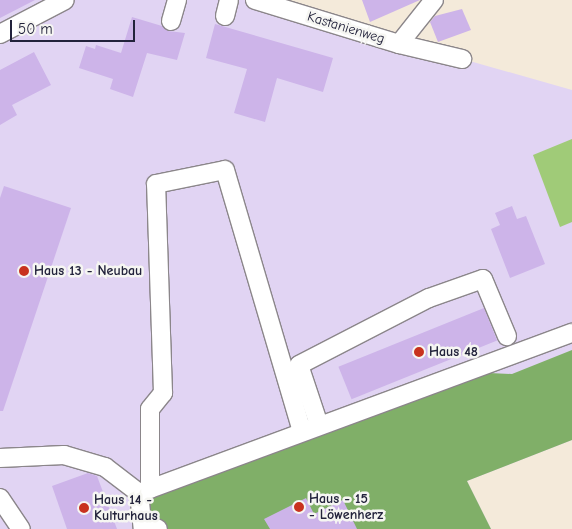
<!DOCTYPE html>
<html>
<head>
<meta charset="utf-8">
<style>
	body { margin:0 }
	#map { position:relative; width:572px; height:529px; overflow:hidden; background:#f4eada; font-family:"Comic Neue",sans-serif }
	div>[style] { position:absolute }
	.built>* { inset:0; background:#e1d4f3 }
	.green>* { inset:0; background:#a0cb78 }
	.forest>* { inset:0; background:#80af68 }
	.building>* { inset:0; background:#cdb4e9; transform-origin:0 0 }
	.roads { filter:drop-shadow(1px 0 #8b868a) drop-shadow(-1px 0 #8b868a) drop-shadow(0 1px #8b868a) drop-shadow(0 -1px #8b868a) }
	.minor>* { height:18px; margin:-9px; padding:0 9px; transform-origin:9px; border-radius:9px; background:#fff }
	.dots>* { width:14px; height:14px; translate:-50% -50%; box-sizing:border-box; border:2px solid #f6f6f2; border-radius:50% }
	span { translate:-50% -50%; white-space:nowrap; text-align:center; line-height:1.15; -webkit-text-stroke:5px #f6f6f2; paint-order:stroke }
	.street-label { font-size:14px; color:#22223b }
	.poi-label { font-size:14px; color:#22223b; font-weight:700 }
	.left { translate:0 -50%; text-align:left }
	.scale { position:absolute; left:10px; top:20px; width:125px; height:22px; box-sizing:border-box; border:2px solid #22223b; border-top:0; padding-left:6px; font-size:15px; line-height:18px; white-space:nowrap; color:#22223b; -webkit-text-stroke:4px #f6f6f2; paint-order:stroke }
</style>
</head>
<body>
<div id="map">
	<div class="built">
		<div style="clip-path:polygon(0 0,255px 0,572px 90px,572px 440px,467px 481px,491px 529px,0 529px)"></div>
	</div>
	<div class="green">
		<div style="clip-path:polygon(572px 139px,572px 222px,560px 227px,533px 155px)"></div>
	</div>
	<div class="forest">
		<div style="clip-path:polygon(572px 350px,572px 440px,467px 481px,491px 529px,147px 529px,139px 493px,489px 373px,512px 374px)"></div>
	</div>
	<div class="building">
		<div style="clip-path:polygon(0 0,35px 0,0 18px)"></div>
		<div style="clip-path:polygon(362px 0,420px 0,370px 22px)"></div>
		<div style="clip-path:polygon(462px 9px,471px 30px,438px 42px,430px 22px,435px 16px)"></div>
		<div style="clip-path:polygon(132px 17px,162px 26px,168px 31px,185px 33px,177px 60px,147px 53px,133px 97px,110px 89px,113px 79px,79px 68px,86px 46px,95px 49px,96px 45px,121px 53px)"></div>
		<div style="clip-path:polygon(215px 24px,333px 58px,323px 92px,277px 78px,265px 122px,234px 113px,247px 69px,206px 58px)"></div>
		<div style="clip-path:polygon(34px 52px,51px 85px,12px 105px,17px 115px,0 125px,0 70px)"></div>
		<div style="clip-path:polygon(4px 186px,71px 208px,3px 411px,0 411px,0 198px)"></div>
		<div style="clip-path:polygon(512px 206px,517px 219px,526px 216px,545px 264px,510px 278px,491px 229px,500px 225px,495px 213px)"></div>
		<div style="left:484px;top:308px;width:35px;height:157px;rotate:68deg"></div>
		<div style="clip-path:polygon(88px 473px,97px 476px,117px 529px,67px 529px,52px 486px)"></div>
		<div style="clip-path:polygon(306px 498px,314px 514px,343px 500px,357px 529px,270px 529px,264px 519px)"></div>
	</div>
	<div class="roads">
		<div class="minor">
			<div style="left:255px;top:0;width:151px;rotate:17deg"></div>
			<div style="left:399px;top:44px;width:65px;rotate:13.4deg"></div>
			<div style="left:225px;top:16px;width:16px;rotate:-76deg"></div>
			<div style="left:171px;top:21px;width:22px;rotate:-74deg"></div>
			<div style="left:0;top:34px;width:73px;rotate:-27.6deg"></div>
			<div style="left:399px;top:44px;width:56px;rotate:-51.5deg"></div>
			<div style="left:319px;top:425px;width:63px;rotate:-108.4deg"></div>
			<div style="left:299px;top:365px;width:146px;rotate:-27.3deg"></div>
			<div style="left:429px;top:298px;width:57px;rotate:-19.4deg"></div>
			<div style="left:483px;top:279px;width:62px;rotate:67.2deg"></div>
			<div style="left:0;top:458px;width:64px;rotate:-2.7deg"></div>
			<div style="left:64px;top:455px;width:43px;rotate:16.3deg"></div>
			<div style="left:105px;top:467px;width:43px;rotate:37.4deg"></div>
			<div style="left:139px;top:493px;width:36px;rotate:84deg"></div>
			<div style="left:150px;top:489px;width:80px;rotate:-90deg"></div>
			<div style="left:150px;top:409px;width:21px;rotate:-51deg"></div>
			<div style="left:163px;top:393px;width:209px;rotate:-91.9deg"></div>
			<div style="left:156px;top:184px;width:70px;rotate:-11.5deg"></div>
			<div style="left:225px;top:170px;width:272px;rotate:73.6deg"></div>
			<div style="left:139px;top:493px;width:462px;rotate:-20.3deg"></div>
			<div style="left:0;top:498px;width:37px;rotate:56deg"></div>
			<div style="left:144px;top:523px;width:15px;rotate:23deg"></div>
		</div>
	</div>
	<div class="dots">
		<div style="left:24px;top:271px;background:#c8321e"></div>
		<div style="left:419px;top:352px;background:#c8321e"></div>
		<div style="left:299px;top:507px;background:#c8321e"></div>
		<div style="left:84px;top:508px;background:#c8321e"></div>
	</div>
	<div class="street-label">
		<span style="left:346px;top:28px;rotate:17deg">Kastanienweg</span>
	</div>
	<div class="poi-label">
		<span class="left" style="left:34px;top:271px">Haus 13 - Neubau</span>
		<span class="left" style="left:429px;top:352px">Haus 48</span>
		<span class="left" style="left:309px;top:507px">Haus - 15<br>- Löwenherz</span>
		<span class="left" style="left:94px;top:508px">Haus 14 -<br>Kulturhaus</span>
	</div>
	<div class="scale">50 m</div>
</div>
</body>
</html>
